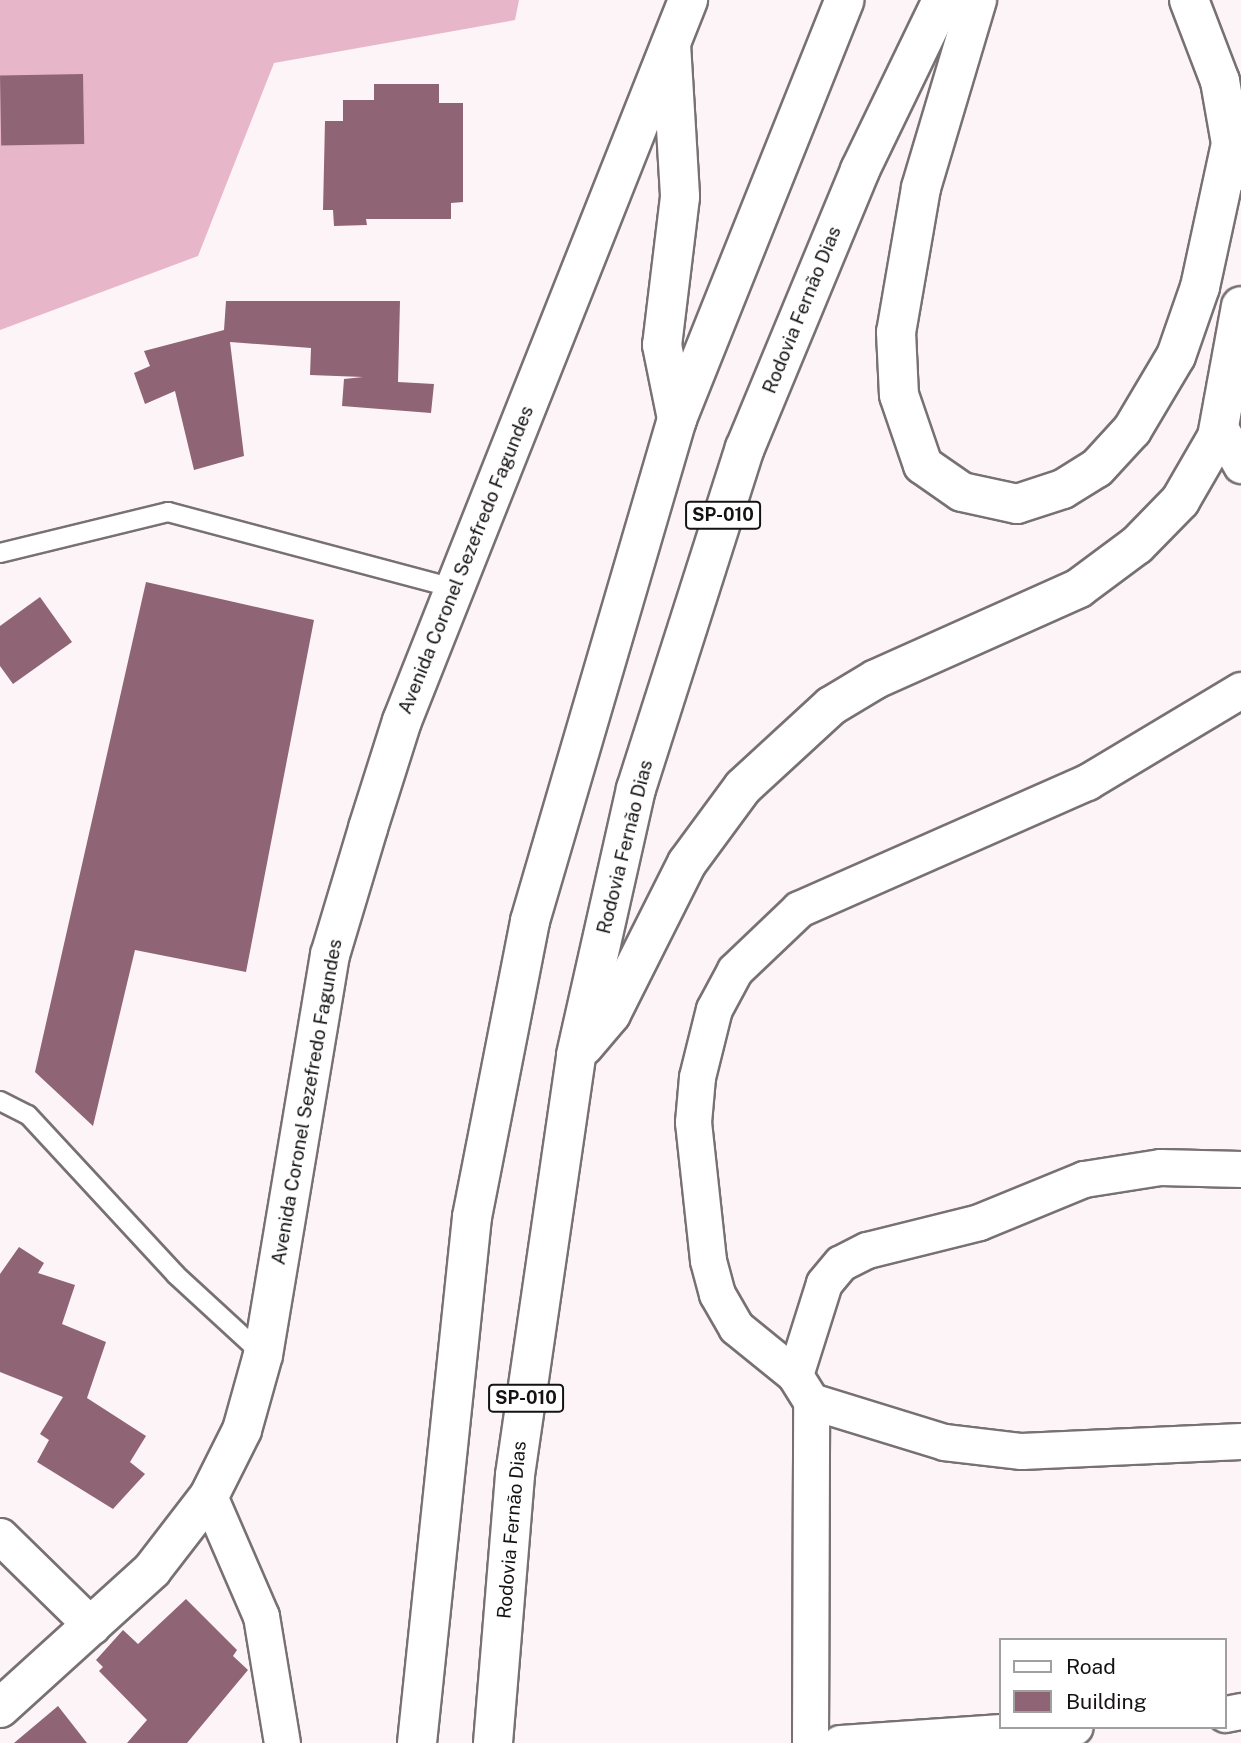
<!DOCTYPE html>
<html>
<head>
<meta charset="utf-8">
<style>
	body { margin:0 }
	#map { position:relative; width:1241px; height:1743px; overflow:hidden; background:#fdf4f7; font-family:"Public Sans",sans-serif }
	div>[style] { position:absolute }
	.forest>* { inset:0; background:#e7b7c9 }
	.building>* { inset:0; background:#8f6475; transform-origin:0 0 }
	.roads { filter:drop-shadow(2px 0 #787173) drop-shadow(-2px 0 #787173) drop-shadow(0 2px #787173) drop-shadow(0 -2px #787173) }
	.service>* { height:18px; margin:-9px; padding:0 9px; transform-origin:9px; border-radius:9px; background:#fff }
	.minor>* { height:35px; margin:-17.5px; padding:0 17.5px; transform-origin:17.5px; border-radius:17.5px; background:#fff }
	.secondary>* { height:38px; margin:-19px; padding:0 19px; transform-origin:19px; border-radius:19px; background:#fff }
	.motorway>* { height:38px; margin:-19px; padding:0 19px; transform-origin:19px; border-radius:19px; background:#fff }
	span { translate:-50% -50%; white-space:nowrap; text-align:center; line-height:1.15; -webkit-text-stroke:7px #fff; paint-order:stroke }
	.shield-label span { padding:2px 5px; background:#fff; border:2px solid; border-radius:5px; -webkit-text-stroke-width:0 }
	.shield-label { font-size:18px; color:#151213; font-weight:700 }
	.street-label { font-size:19px; color:#151213 }
	.legend { position:absolute; left:999px; top:1638px; width:228px; height:91px; box-sizing:border-box; background:#fff; border:2px solid #a1a0a1; margin:0; padding:9px 12px; list-style:none; font-size:21px; color:#151213 }
	.legend li { display:flex; align-items:center; gap:14px; height:35px }
	.legend b { width:35px; border:2px solid #a1a0a1 }
</style>
</head>
<body>
<div id="map">
	<div class="forest">
		<div style="clip-path:polygon(0 0,519px 0,515px 20px,274px 63px,198px 256px,0 330px)"></div>
	</div>
	<div class="building">
		<div style="left:83px;top:74px;width:70px;height:83px;rotate:89deg"></div>
		<div style="clip-path:polygon(374px 84px,439px 84px,439px 103px,463px 103px,463px 202px,451px 203px,451px 219px,366px 219px,367px 225px,334px 226px,333px 210px,323px 210px,325px 121px,343px 121px,343px 100px,374px 100px)"></div>
		<div style="clip-path:polygon(226px 301px,400px 301px,398px 382px,434px 384px,431px 413px,342px 406px,344px 379px,363px 377px,310px 375px,311px 348px,230px 342px,244px 456px,194px 470px,175px 391px,145px 404px,134px 373px,150px 366px,144px 351px,224px 330px)"></div>
		<div style="clip-path:polygon(146px 582px,314px 620px,246px 972px,135px 950px,93px 1126px,35px 1072px)"></div>
		<div style="clip-path:polygon(40px 597px,72px 642px,13px 684px,0 666px,0 626px)"></div>
		<div style="clip-path:polygon(19px 1247px,44px 1263px,38px 1273px,75px 1285px,62px 1324px,106px 1342px,87px 1398px,146px 1436px,130px 1462px,145px 1474px,113px 1509px,37px 1462px,49px 1440px,40px 1434px,63px 1397px,0 1372px,0 1274px)"></div>
		<div style="clip-path:polygon(186px 1599px,237px 1650px,233px 1656px,248px 1670px,187px 1743px,127px 1743px,147px 1720px,99px 1671px,103px 1667px,96px 1660px,123px 1630px,138px 1644px)"></div>
		<div style="clip-path:polygon(58px 1706px,87px 1743px,14px 1743px)"></div>
	</div>
	<div class="roads">
		<div class="service">
			<div style="left:0;top:553px;width:173px;rotate:-13.7deg"></div>
			<div style="left:168px;top:512px;width:296px;rotate:14.9deg"></div>
			<div style="left:0;top:1101px;width:31px;rotate:27deg"></div>
			<div style="left:28px;top:1115px;width:218px;rotate:47.2deg"></div>
			<div style="left:176px;top:1275px;width:118px;rotate:42.6deg"></div>
		</div>
		<div class="minor">
			<div style="left:1219px;top:426px;width:45px;rotate:60.6deg"></div>
			<div style="left:795px;top:1375px;width:96px;rotate:-72.5deg"></div>
			<div style="left:824px;top:1283px;width:26px;rotate:-50deg"></div>
			<div style="left:841px;top:1263px;width:29px;rotate:-27deg"></div>
			<div style="left:867px;top:1250px;width:115px;rotate:-14deg"></div>
			<div style="left:979px;top:1222px;width:113px;rotate:-22.3deg"></div>
			<div style="left:1084px;top:1179px;width:77px;rotate:-9deg"></div>
			<div style="left:1160px;top:1167px;width:81px;rotate:1.4deg"></div>
			<div style="left:811px;top:1401px;width:139px;rotate:17.1deg"></div>
			<div style="left:944px;top:1442px;width:78px;rotate:6.7deg"></div>
			<div style="left:1021px;top:1451px;width:220px;rotate:-2.6deg"></div>
			<div style="left:209px;top:1496px;width:131px;rotate:66.6deg"></div>
			<div style="left:261px;top:1616px;width:129px;rotate:80.6deg"></div>
			<div style="left:0;top:1536px;width:129px;rotate:44.4deg"></div>
			<div style="left:1225px;top:1714px;width:16px;rotate:-11deg"></div>
			<div style="left:810px;top:1743px;width:342px;rotate:-89.8deg"></div>
			<div style="left:811px;top:1401px;width:31px;rotate:-122deg"></div>
			<div style="left:795px;top:1375px;width:76px;rotate:-140.9deg"></div>
			<div style="left:736px;top:1327px;width:38px;rotate:-120deg"></div>
			<div style="left:717px;top:1294px;width:35px;rotate:-105deg"></div>
			<div style="left:708px;top:1260px;width:139px;rotate:-96.2deg"></div>
			<div style="left:693px;top:1122px;width:45px;rotate:-84.9deg"></div>
			<div style="left:697px;top:1077px;width:70px;rotate:-76deg"></div>
			<div style="left:714px;top:1009px;width:44px;rotate:-61.7deg"></div>
			<div style="left:735px;top:970px;width:88px;rotate:-43.6deg"></div>
			<div style="left:799px;top:909px;width:315px;rotate:-23.8deg"></div>
			<div style="left:1087px;top:782px;width:179px;rotate:-30.9deg"></div>
			<div style="left:840px;top:1743px;width:235px;rotate:-3.9deg"></div>
		</div>
		<div class="secondary">
			<div style="left:0;top:1708px;width:205px;rotate:-42.2deg"></div>
			<div style="left:152px;top:1570px;width:93px;rotate:-52.4deg"></div>
			<div style="left:209px;top:1496px;width:74px;rotate:-63.4deg"></div>
			<div style="left:242px;top:1430px;width:78px;rotate:-74.4deg"></div>
			<div style="left:263px;top:1355px;width:406px;rotate:-80.5deg"></div>
			<div style="left:330px;top:955px;width:133px;rotate:-73.3deg"></div>
			<div style="left:368px;top:828px;width:112px;rotate:-72.4deg"></div>
			<div style="left:402px;top:721px;width:776px;rotate:-68.36deg"></div>
		</div>
		<div class="motorway">
			<div style="left:977px;top:0;width:196px;rotate:106.6deg"></div>
			<div style="left:921px;top:188px;width:146px;rotate:99.8deg"></div>
			<div style="left:896px;top:332px;width:63px;rotate:87.3deg"></div>
			<div style="left:899px;top:395px;width:74px;rotate:71.1deg"></div>
			<div style="left:923px;top:465px;width:47px;rotate:34.7deg"></div>
			<div style="left:962px;top:492px;width:56px;rotate:12.3deg"></div>
			<div style="left:1017px;top:504px;width:48px;rotate:-18.1deg"></div>
			<div style="left:1063px;top:489px;width:40px;rotate:-32deg"></div>
			<div style="left:1097px;top:468px;width:52px;rotate:-47.4deg"></div>
			<div style="left:1132px;top:430px;width:86px;rotate:-59.3deg"></div>
			<div style="left:1176px;top:356px;width:73px;rotate:-70.8deg"></div>
			<div style="left:1200px;top:287px;width:142px;rotate:-77.8deg"></div>
			<div style="left:1189px;top:0;width:87px;rotate:69.1deg"></div>
			<div style="left:1220px;top:81px;width:92px;rotate:80deg"></div>
			<div style="left:671px;top:44px;width:153px;rotate:86.6deg"></div>
			<div style="left:680px;top:197px;width:149px;rotate:96.9deg"></div>
			<div style="left:662px;top:345px;width:76px;rotate:78.5deg"></div>
			<div style="left:584px;top:1046px;width:42px;rotate:-49.8deg"></div>
			<div style="left:611px;top:1014px;width:169px;rotate:-63.3deg"></div>
			<div style="left:687px;top:863px;width:94px;rotate:-53.6deg"></div>
			<div style="left:743px;top:787px;width:120px;rotate:-42.6deg"></div>
			<div style="left:831px;top:706px;width:52px;rotate:-31deg"></div>
			<div style="left:876px;top:679px;width:222px;rotate:-24.1deg"></div>
			<div style="left:1079px;top:588px;width:72px;rotate:-36.6deg"></div>
			<div style="left:1137px;top:545px;width:62px;rotate:-45.7deg"></div>
			<div style="left:1180px;top:501px;width:74px;rotate:-60deg"></div>
			<div style="left:1217px;top:437px;width:133px;rotate:-79.6deg"></div>
			<div style="left:417px;top:1743px;width:529px;rotate:-84.03deg"></div>
			<div style="left:472px;top:1217px;width:302px;rotate:-78.9deg"></div>
			<div style="left:530px;top:921px;width:523px;rotate:-73.68deg"></div>
			<div style="left:677px;top:419px;width:451px;rotate:-68.2deg"></div>
			<div style="left:493px;top:1743px;width:269px;rotate:-85.3deg"></div>
			<div style="left:515px;top:1475px;width:424px;rotate:-81.7deg"></div>
			<div style="left:576px;top:1055px;width:273px;rotate:-77.3deg"></div>
			<div style="left:636px;top:789px;width:358px;rotate:-72.3deg"></div>
			<div style="left:745px;top:448px;width:301px;rotate:-67.5deg"></div>
			<div style="left:860px;top:170px;width:189px;rotate:-64.2deg"></div>
		</div>
	</div>
	<div class="shield-label">
		<span style="left:723px;top:515px">SP-010</span>
		<span style="left:526px;top:1398px">SP-010</span>
	</div>
	<div class="street-label">
		<span style="left:802px;top:310px;rotate:-68deg">Rodovia Fernão Dias</span>
		<span style="left:466px;top:560px;rotate:-68deg">Avenida Coronel Sezefredo Fagundes</span>
		<span style="left:625px;top:847px;rotate:-76deg">Rodovia Fernão Dias</span>
		<span style="left:307px;top:1102px;rotate:-80deg">Avenida Coronel Sezefredo Fagundes</span>
		<span style="left:512px;top:1530px;rotate:-85deg">Rodovia Fernão Dias</span>
	</div>
	<ul class="legend">
	<li><b style="height:9px;background:#fff"></b>Road</li>
	<li><b style="height:19px;background:#8f6475"></b>Building</li>
	</ul>
</div>
</body>
</html>
